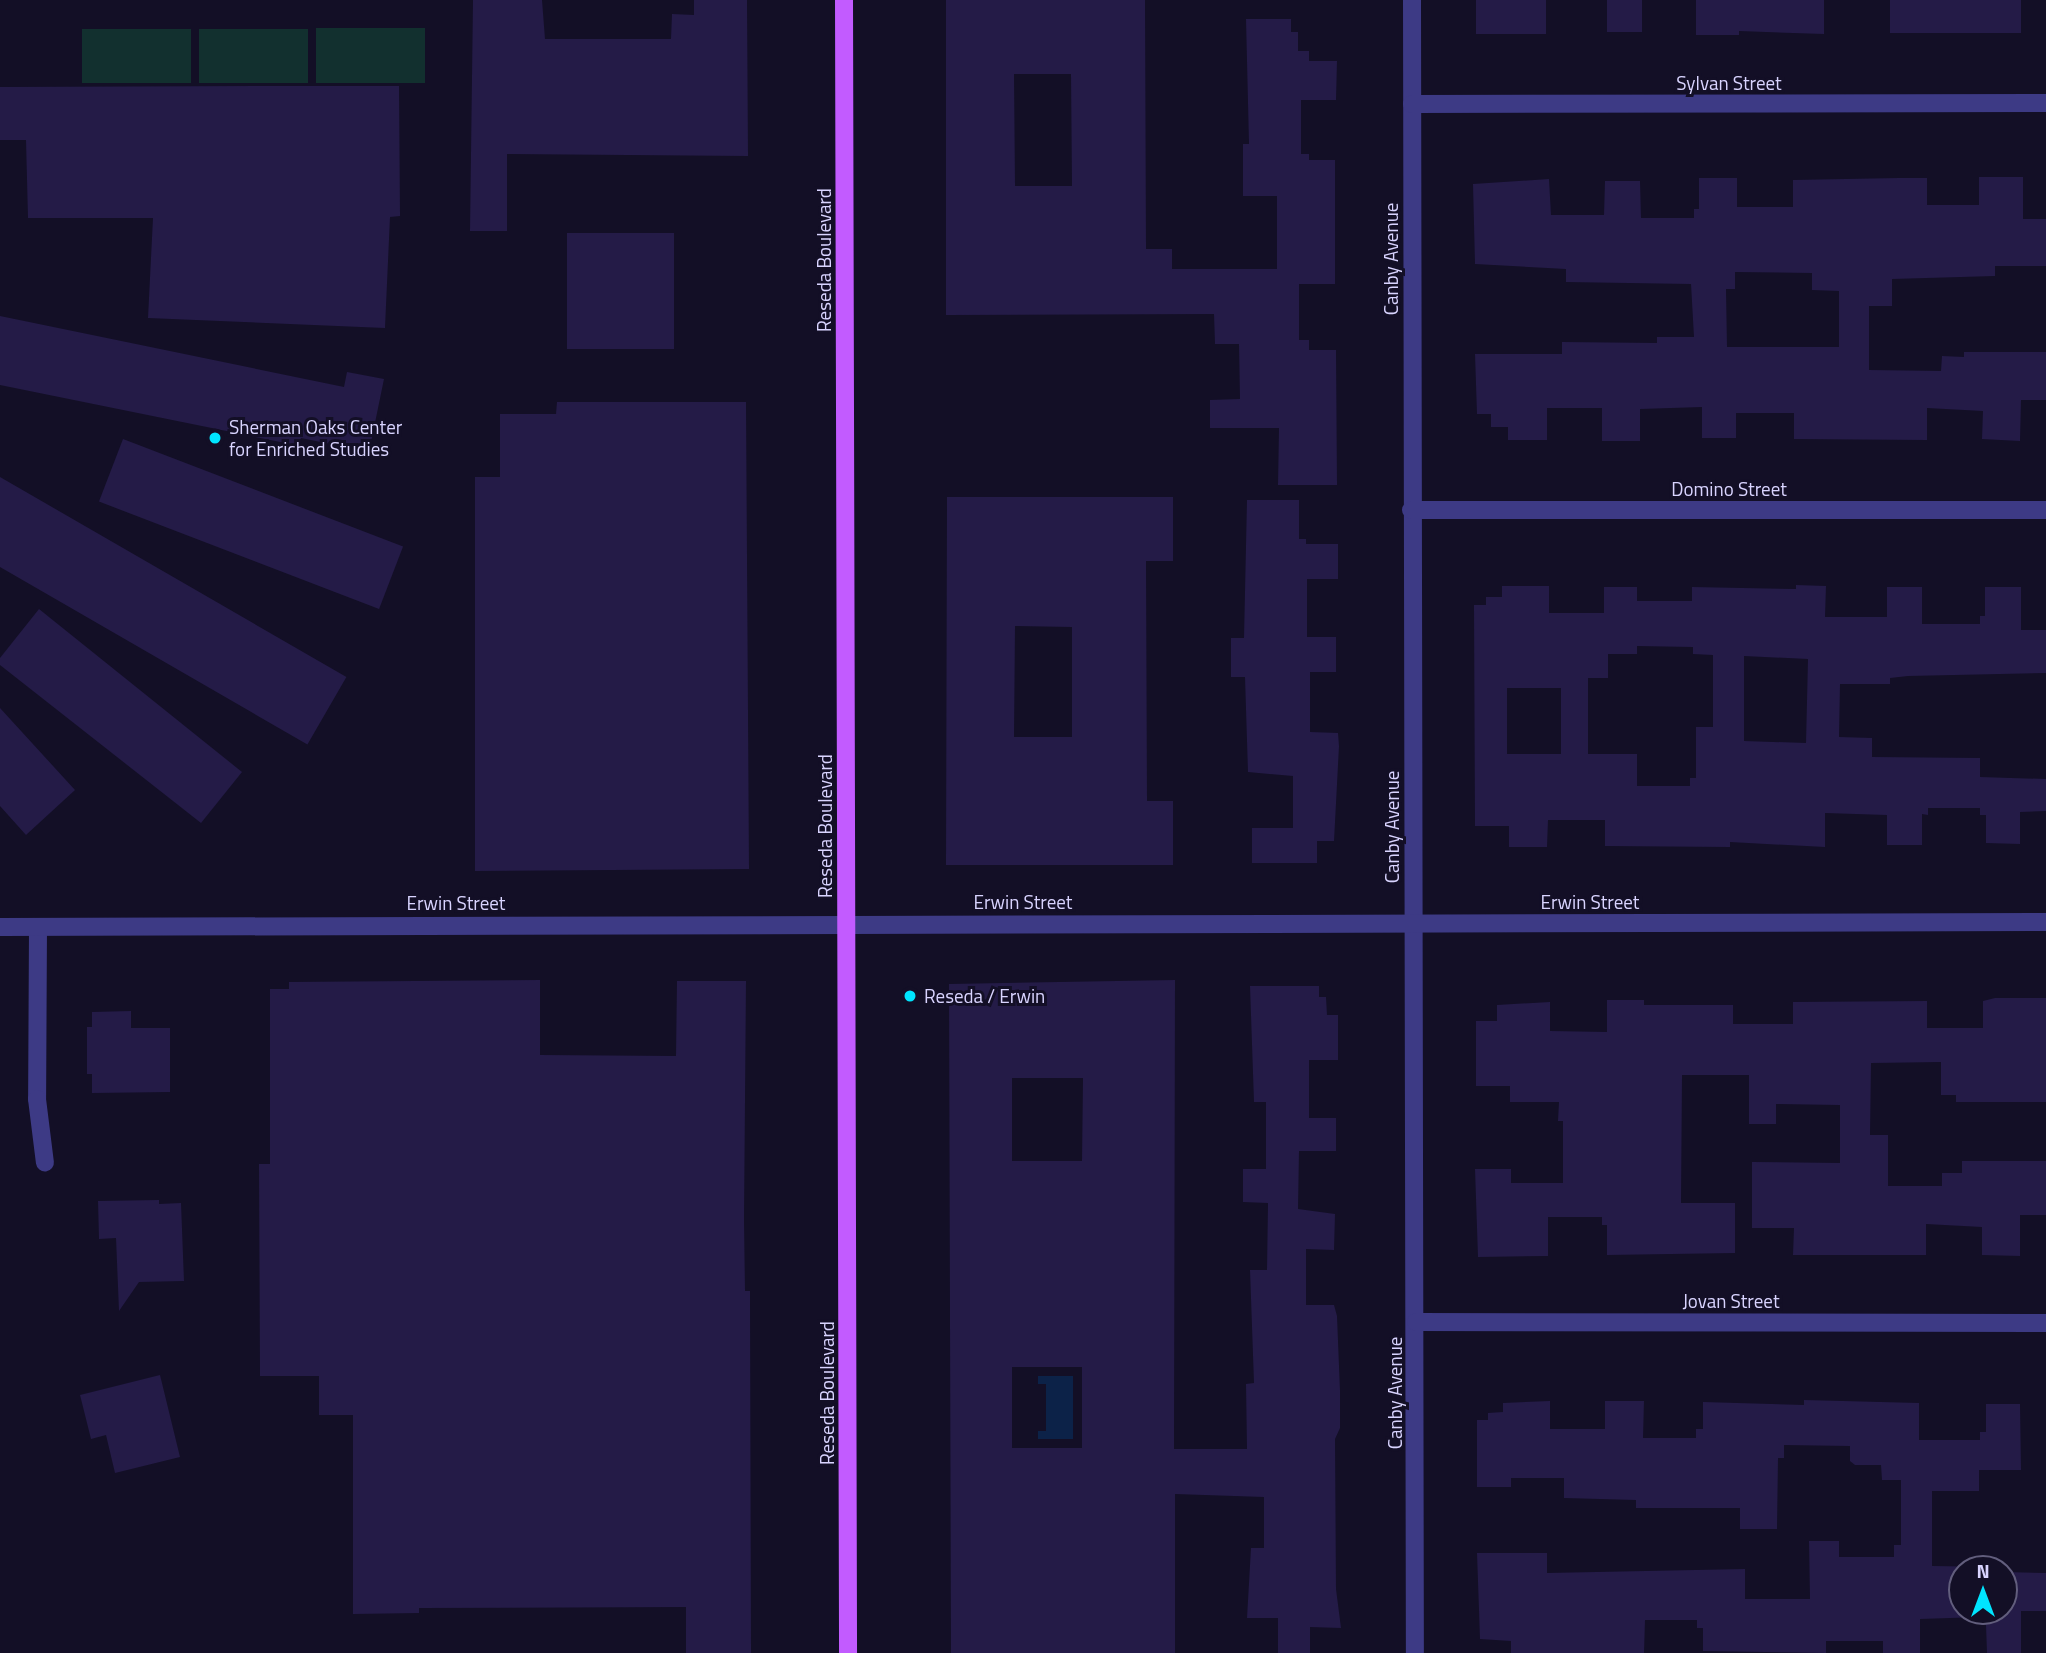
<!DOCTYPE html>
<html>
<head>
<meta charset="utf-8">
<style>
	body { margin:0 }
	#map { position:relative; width:2046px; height:1653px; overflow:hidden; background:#130f26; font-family:"Titillium Web",sans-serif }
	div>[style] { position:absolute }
	.green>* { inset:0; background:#12302f; transform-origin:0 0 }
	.water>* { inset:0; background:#0c2248 }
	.building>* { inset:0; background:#241b47; transform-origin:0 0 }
	.minor>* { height:18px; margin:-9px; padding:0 9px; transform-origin:9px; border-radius:9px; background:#3d3a85 }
	.tertiary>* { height:18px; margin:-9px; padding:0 9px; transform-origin:9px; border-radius:9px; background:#3d3a85 }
	.primary>* { height:18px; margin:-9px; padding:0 9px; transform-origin:9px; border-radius:9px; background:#c25bff }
	.dots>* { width:19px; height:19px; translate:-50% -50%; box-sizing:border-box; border:4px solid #130f26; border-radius:50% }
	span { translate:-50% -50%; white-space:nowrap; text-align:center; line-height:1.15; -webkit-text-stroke:6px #130f26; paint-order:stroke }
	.street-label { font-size:19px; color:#d9d4ff }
	.poi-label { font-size:19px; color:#d9d4ff }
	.left { translate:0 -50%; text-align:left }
	.north { position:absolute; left:1948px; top:1555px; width:70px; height:70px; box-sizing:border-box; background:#130f26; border:2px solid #625e7d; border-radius:50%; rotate:0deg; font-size:19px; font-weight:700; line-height:28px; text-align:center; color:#d9d4ff }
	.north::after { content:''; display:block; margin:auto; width:24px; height:32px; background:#00e5ff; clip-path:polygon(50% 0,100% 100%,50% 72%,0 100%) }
</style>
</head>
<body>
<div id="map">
	<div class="green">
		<div style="left:316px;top:28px;width:109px;height:55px"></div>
		<div style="left:82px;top:29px;width:109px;height:54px"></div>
		<div style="left:199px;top:29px;width:109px;height:54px"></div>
	</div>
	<div class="water">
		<div style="clip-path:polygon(1038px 1376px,1073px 1376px,1073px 1439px,1038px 1439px,1038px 1431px,1046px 1431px,1046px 1384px,1038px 1384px)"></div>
	</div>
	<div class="building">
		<div style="clip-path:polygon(473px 0,542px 0,545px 39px,671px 39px,672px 14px,694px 15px,694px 0,747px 0,748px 156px,507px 154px,507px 231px,470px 231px)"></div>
		<div style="clip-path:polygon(evenodd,946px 0,1145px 0,1146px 249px,1172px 249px,1172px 269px,1277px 269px,1277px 196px,1243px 196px,1243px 144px,1249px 144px,1246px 19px,1291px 19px,1291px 32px,1298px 32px,1298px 51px,1309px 51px,1309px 61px,1337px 61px,1336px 100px,1301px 100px,1301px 154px,1309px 154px,1309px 160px,1335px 160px,1335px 284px,1299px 284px,1299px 340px,1309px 340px,1309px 350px,1336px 350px,1337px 485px,1278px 485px,1279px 428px,1210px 428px,1210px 400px,1240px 399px,1239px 344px,1215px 344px,1214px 314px,946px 315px,946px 0,1014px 74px,1071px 74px,1072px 186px,1015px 186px,1014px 74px)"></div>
		<div style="left:1476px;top:0;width:70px;height:34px"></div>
		<div style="left:1607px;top:0;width:35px;height:32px"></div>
		<div style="clip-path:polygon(1696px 0,1824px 0,1824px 34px,1739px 31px,1739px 35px,1696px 35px)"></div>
		<div style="left:1890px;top:0;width:131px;height:33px"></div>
		<div style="clip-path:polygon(274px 86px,399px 86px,400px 216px,390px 217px,385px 328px,148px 318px,153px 218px,28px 218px,26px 140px,0 140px,0 87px)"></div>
		<div style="clip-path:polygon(evenodd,1979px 177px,2023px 177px,2023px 219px,2046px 219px,2046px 266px,1995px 266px,1995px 276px,1892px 279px,1892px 306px,1869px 306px,1869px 370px,1941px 371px,1942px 356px,1964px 357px,1964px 352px,2046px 352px,2046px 400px,2021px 400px,2020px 441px,1982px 439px,1983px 411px,1927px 408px,1927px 440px,1794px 439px,1794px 413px,1736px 413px,1736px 438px,1702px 438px,1702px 407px,1640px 409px,1640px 441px,1602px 441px,1602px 408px,1547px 408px,1547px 440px,1508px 440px,1508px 427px,1491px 427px,1491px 414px,1477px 414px,1475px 354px,1562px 354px,1562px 342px,1657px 343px,1657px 337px,1694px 337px,1691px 284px,1566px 282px,1566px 269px,1475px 264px,1473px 184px,1549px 179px,1551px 215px,1604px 215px,1605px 181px,1640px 181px,1641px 218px,1694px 218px,1694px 209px,1699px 209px,1699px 178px,1737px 178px,1737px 207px,1793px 207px,1793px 180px,1899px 178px,1927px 178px,1927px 205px,1979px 205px,1979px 177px,1735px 272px,1812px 273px,1812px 290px,1839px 291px,1839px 347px,1727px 347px,1726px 289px,1735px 289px,1735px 272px)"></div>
		<div style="left:674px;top:233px;width:116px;height:107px;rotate:90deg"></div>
		<div style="clip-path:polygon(0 316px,344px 387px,347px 372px,384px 379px,369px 452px,301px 438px,300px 446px,0 385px)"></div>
		<div style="clip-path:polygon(557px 402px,746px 402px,749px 869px,475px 871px,475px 477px,500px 477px,500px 414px,556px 414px)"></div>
		<div style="left:123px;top:439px;width:300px;height:67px;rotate:21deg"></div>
		<div style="left:0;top:477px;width:400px;height:78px;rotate:30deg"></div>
		<div style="clip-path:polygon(evenodd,947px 497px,1173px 497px,1173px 561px,1146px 561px,1147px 801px,1173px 801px,1173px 865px,946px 865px,947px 497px,1015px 626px,1072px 627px,1072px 737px,1014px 737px,1015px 626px)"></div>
		<div style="clip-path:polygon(1247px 500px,1299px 500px,1299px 539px,1306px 539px,1306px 544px,1338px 544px,1338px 579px,1307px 579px,1307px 637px,1336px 637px,1336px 672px,1310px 672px,1310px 732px,1338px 733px,1339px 746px,1334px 841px,1317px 841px,1317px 863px,1252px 863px,1252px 828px,1293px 828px,1293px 776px,1248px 772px,1245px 677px,1231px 677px,1231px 638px,1244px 638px)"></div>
		<div style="clip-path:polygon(evenodd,1796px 585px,1826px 586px,1825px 617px,1887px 617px,1887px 587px,1922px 587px,1922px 624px,1980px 624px,1980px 616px,1985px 616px,1985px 587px,2021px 587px,2021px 630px,2046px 630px,2046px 673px,1908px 676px,1890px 678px,1890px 684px,1840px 684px,1839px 737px,1872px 738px,1872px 757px,1980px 758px,1980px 777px,2046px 779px,2046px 811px,2020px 812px,2020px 844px,1986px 843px,1986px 815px,1980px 815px,1980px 808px,1928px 808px,1928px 815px,1922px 814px,1922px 845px,1887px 845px,1887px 815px,1825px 813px,1825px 847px,1730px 842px,1730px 847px,1605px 846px,1605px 820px,1548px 820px,1547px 847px,1509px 847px,1509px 826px,1475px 826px,1474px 605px,1486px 605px,1486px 597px,1502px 597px,1502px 586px,1549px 586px,1549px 613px,1604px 613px,1604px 587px,1637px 587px,1637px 601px,1692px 601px,1692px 587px,1796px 589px,1796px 585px,1637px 646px,1693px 647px,1693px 654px,1713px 655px,1713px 727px,1696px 727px,1696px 778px,1690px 778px,1690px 786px,1637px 786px,1637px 754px,1588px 754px,1588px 678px,1608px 678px,1608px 654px,1637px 654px,1637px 646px,1796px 585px,1744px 656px,1808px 659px,1806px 743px,1744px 741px,1744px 656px,1796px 585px,1507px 688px,1561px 688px,1561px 754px,1507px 754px,1507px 688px)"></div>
		<div style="clip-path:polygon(39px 609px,242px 772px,201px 823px,0 665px,0 658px)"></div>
		<div style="clip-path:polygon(0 708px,75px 790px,26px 835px,0 806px)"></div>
		<div style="clip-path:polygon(540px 980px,540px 1055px,676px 1056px,677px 981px,746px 981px,744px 1220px,745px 1291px,750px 1291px,751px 1653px,686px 1653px,686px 1607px,419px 1608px,419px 1613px,353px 1614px,353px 1415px,319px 1415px,319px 1376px,260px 1376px,259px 1164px,270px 1164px,270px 989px,289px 989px,289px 982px)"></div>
		<div style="clip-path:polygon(evenodd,1175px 980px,1174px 1449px,1247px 1449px,1246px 1384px,1254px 1383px,1250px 1270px,1267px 1270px,1268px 1203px,1243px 1202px,1243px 1169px,1266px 1169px,1266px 1102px,1254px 1102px,1250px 986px,1319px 986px,1319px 997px,1326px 997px,1327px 1015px,1338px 1015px,1338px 1060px,1309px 1060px,1309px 1118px,1336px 1118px,1336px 1151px,1299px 1151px,1298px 1209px,1335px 1214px,1334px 1250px,1306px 1249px,1306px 1305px,1334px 1305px,1337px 1316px,1340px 1391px,1340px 1428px,1335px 1439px,1336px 1589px,1341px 1628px,1310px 1627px,1310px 1653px,1278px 1653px,1278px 1618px,1247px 1618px,1251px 1548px,1264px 1548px,1264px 1497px,1175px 1494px,1175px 1653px,951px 1653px,949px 984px,1175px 980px,1012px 1078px,1083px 1078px,1082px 1161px,1012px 1161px,1012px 1078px,1175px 980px,1012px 1367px,1082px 1367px,1082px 1448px,1012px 1448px,1012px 1367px)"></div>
		<div style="clip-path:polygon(1995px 998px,2046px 998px,2046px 1102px,1956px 1102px,1956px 1095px,1941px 1095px,1941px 1062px,1871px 1063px,1870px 1135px,1888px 1135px,1888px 1186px,1942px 1186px,1942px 1173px,1962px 1173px,1962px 1161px,2046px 1161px,2046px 1215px,2020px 1215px,2020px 1256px,1982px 1255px,1982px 1227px,1926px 1224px,1926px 1255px,1793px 1255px,1794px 1228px,1752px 1228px,1752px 1162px,1840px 1163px,1840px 1105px,1776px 1104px,1776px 1124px,1749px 1124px,1749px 1075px,1682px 1075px,1681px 1203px,1735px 1203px,1735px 1253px,1607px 1255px,1607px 1225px,1602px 1225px,1602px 1217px,1548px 1217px,1548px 1256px,1478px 1257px,1475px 1169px,1511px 1169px,1511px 1183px,1563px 1183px,1563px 1121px,1558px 1121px,1559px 1102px,1510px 1102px,1510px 1086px,1476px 1086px,1476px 1021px,1497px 1021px,1497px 1005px,1550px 1002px,1550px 1031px,1607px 1032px,1607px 1000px,1644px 1000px,1644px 1005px,1733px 1005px,1733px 1024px,1793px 1024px,1793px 1002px,1927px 1001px,1927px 1028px,1983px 1028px,1983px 1001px)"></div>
		<div style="clip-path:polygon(131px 1011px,131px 1028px,170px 1028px,170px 1092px,92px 1093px,92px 1074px,87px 1074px,87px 1027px,92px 1027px,92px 1012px)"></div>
		<div style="clip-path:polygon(159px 1200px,159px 1204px,181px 1203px,184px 1281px,139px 1282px,119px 1311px,116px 1238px,99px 1239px,98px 1201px)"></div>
		<div style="clip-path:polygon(160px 1375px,180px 1457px,115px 1473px,106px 1435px,91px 1439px,80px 1395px)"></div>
		<div style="clip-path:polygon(1804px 1400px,1919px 1403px,1919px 1440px,1980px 1440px,1980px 1432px,1986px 1432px,1986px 1404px,2020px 1404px,2021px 1470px,1979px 1470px,1979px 1491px,1932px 1491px,1932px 1566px,1999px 1567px,1962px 1569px,1962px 1611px,2004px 1611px,2004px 1572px,2046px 1573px,2046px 1611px,2021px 1611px,2021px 1653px,1987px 1653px,1986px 1625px,1981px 1625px,1981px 1617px,1920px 1619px,1920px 1653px,1883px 1653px,1883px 1641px,1826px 1641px,1826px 1653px,1703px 1651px,1703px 1628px,1697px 1628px,1697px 1620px,1645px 1620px,1644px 1653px,1511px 1653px,1511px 1641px,1480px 1639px,1477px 1553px,1547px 1553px,1547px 1573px,1745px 1569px,1745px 1599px,1810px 1599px,1809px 1541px,1839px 1541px,1839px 1557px,1894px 1557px,1894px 1545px,1901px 1545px,1901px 1480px,1882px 1480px,1881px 1465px,1855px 1465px,1850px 1461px,1850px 1446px,1784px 1445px,1784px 1458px,1778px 1458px,1777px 1529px,1740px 1529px,1740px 1508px,1636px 1508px,1636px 1500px,1564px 1498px,1564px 1478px,1511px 1478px,1511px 1487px,1477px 1487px,1477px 1420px,1488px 1420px,1488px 1413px,1503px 1412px,1503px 1403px,1550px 1401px,1550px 1429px,1605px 1429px,1605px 1401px,1644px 1401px,1643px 1438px,1696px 1438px,1696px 1429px,1703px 1429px,1703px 1402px,1804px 1405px)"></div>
	</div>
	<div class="minor">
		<div style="left:1412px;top:0;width:1653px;rotate:89.9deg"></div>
		<div style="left:1412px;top:104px;width:634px;rotate:-0.09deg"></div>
		<div style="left:1411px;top:510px;width:635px"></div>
		<div style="left:38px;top:927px;width:172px;rotate:90.3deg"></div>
		<div style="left:37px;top:1099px;width:64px;rotate:82.9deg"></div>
		<div style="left:1416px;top:1322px;width:630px;rotate:0.09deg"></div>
	</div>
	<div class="tertiary">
		<div style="left:0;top:927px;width:2046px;rotate:-0.14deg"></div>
	</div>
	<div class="primary">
		<div style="left:844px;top:0;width:1653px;rotate:89.86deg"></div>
	</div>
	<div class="dots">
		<div style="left:215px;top:438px;background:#00e5ff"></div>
		<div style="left:910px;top:996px;background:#00e5ff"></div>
	</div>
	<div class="street-label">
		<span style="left:1729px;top:83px">Sylvan Street</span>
		<span style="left:1391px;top:259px;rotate:-90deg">Canby Avenue</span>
		<span style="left:824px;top:260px;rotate:-90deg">Reseda Boulevard</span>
		<span style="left:1729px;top:489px">Domino Street</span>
		<span style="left:825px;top:826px;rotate:-90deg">Reseda Boulevard</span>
		<span style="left:1392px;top:827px;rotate:-90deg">Canby Avenue</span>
		<span style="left:1023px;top:902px">Erwin Street</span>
		<span style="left:1590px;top:902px">Erwin Street</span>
		<span style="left:456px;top:903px">Erwin Street</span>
		<span style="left:1731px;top:1301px">Jovan Street</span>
		<span style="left:827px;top:1393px;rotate:-90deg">Reseda Boulevard</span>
		<span style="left:1395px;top:1393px;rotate:-90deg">Canby Avenue</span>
	</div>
	<div class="poi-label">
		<span class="left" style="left:229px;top:438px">Sherman Oaks Center<br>for Enriched Studies</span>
		<span class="left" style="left:924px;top:996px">Reseda / Erwin</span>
	</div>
	<div class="north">N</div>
</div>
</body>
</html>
